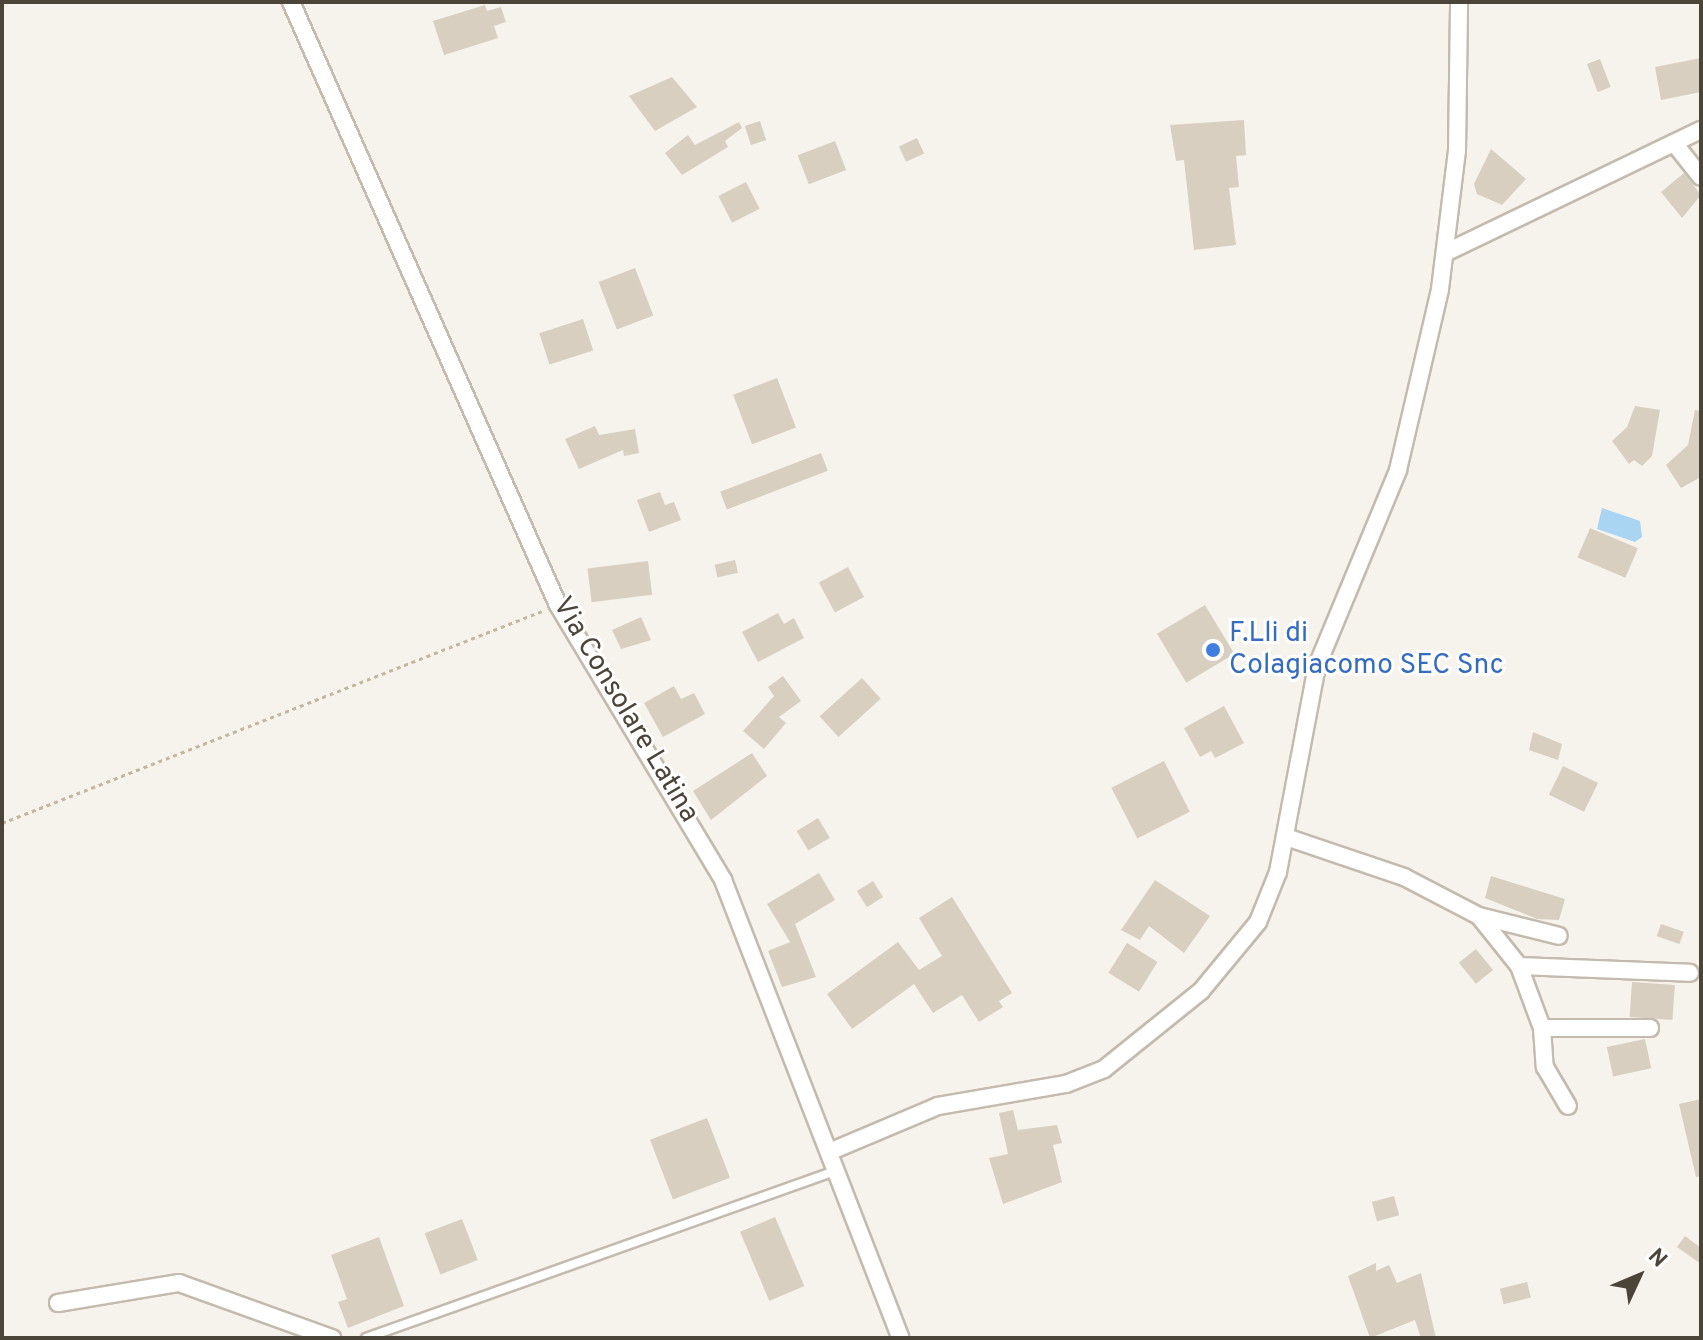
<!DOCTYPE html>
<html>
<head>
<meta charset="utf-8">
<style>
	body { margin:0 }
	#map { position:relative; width:1703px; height:1340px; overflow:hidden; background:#f6f3ec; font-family:Overpass,sans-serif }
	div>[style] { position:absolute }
	.water>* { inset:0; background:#a9d4f2 }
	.building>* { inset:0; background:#d8cfc1; transform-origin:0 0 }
	.path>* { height:3px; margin-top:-1.5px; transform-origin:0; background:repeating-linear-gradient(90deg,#c4b79f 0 4px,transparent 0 8px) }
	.roads { filter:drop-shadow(2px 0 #c2bbae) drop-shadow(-2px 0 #c2bbae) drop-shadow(0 2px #c2bbae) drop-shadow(0 -2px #c2bbae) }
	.lane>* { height:8px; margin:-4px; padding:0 4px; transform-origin:4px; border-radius:4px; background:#fff }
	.street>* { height:16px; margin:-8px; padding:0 8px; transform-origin:8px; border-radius:8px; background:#fff }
	.dots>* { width:22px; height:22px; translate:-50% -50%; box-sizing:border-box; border:4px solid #fff; border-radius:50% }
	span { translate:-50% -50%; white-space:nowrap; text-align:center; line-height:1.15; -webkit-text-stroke:6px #fff; paint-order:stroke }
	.shop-label { font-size:28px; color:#366cbe }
	.left { translate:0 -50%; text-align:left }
	.street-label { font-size:28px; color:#4b4439 }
	.frame { position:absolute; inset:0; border:4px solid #4b4439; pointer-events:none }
	.north { position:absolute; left:1599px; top:1236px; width:80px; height:80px; -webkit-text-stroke:6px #fff; paint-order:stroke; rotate:46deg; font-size:22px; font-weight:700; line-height:32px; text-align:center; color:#4b4439 }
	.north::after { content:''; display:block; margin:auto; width:28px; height:36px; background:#4b4439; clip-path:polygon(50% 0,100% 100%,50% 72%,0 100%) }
</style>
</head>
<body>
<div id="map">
	<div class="water">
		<div style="clip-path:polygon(1602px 508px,1640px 521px,1642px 537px,1635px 542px,1597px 529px)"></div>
	</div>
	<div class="building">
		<div style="clip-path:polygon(485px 5px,487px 11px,501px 7px,506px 22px,494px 26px,498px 38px,444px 55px,433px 21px)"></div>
		<div style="clip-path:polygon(1701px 58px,1701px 92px,1661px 100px,1655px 67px)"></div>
		<div style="left:1600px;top:59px;width:30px;height:14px;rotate:69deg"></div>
		<div style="clip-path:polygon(672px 77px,697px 107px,655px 131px,629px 96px)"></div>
		<div style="clip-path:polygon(1244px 120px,1246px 155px,1236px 156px,1239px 187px,1229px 188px,1236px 245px,1194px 250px,1184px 160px,1176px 161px,1170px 125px)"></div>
		<div style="left:760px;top:121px;width:20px;height:16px;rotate:72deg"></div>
		<div style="clip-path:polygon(739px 122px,742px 128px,725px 141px,728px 147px,682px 175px,665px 153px,688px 135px,695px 145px)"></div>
		<div style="left:917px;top:138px;width:17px;height:20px;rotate:65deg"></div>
		<div style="left:835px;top:141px;width:31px;height:40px;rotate:69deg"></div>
		<div style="clip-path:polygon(1491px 149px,1526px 179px,1502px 205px,1477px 194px,1474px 184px)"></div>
		<div style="clip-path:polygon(1684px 173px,1701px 195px,1682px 218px,1661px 192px)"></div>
		<div style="left:746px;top:182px;width:30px;height:31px;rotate:63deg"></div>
		<div style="left:635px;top:268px;width:51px;height:39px;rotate:69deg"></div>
		<div style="left:583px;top:319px;width:33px;height:46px;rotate:72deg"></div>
		<div style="left:777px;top:378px;width:53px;height:47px;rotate:69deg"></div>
		<div style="clip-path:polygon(1635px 406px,1660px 410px,1652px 456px,1642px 466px,1634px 460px,1629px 464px,1612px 441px,1627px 427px)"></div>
		<div style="clip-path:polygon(1695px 410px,1701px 411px,1701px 477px,1681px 488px,1666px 465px,1688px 445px)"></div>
		<div style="clip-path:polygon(595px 426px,599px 435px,635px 429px,639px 453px,624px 456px,623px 450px,579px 469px,565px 439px)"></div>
		<div style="left:821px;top:453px;width:19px;height:108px;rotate:69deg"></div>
		<div style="clip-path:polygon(660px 492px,665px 505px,674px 502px,681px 520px,649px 532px,637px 500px)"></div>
		<div style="left:1590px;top:528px;width:52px;height:32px;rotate:23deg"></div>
		<div style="left:735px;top:560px;width:13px;height:21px;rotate:77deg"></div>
		<div style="left:648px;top:561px;width:34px;height:61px;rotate:83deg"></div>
		<div style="left:848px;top:567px;width:34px;height:33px;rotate:62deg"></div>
		<div style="left:1205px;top:605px;width:57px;height:56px;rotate:59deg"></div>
		<div style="clip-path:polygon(778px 613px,784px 624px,794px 618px,804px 638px,758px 662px,742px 632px)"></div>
		<div style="clip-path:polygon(641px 617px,651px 640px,621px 649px,612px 630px)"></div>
		<div style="clip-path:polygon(783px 676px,801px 701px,779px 717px,786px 723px,764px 749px,743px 731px,774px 696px,768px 687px)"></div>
		<div style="left:862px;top:678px;width:28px;height:57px;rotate:48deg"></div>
		<div style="clip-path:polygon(674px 686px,681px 699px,694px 693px,705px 714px,663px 737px,644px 703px)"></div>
		<div style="clip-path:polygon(1224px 706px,1244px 743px,1215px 758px,1211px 751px,1200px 757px,1184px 728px)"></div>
		<div style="clip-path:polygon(1533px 732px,1562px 744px,1558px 760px,1529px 750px)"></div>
		<div style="clip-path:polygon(752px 753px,767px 776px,711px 820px,693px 791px)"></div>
		<div style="left:1164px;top:761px;width:57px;height:59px;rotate:63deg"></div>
		<div style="left:1563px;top:766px;width:39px;height:32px;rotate:26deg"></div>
		<div style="left:818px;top:818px;width:23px;height:25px;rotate:59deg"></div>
		<div style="clip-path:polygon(819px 873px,835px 900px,795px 924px,816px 977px,782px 987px,768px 951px,790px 942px,767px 904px)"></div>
		<div style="clip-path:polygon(1491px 876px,1565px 899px,1559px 920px,1537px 919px,1485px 898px)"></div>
		<div style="clip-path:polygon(1155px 880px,1210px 916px,1184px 953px,1149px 926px,1140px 940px,1121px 930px)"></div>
		<div style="left:873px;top:881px;width:19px;height:19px;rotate:58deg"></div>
		<div style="clip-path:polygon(952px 897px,1012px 993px,999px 1001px,1003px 1007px,979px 1022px,962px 995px,933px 1013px,914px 984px,852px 1029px,827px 994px,898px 942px,919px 970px,942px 956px,919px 918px)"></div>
		<div style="left:1661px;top:924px;width:24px;height:13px;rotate:19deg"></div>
		<div style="left:1127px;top:943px;width:36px;height:35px;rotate:32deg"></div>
		<div style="left:1476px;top:949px;width:27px;height:22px;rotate:51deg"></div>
		<div style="left:1632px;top:982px;width:43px;height:35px;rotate:4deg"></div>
		<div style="left:1645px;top:1039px;width:30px;height:39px;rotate:78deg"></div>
		<div style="clip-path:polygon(1701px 1099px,1701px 1176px,1696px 1177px,1679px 1104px)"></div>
		<div style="clip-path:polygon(1013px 1110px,1018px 1130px,1057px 1125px,1062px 1143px,1053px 1145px,1062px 1182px,1003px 1204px,989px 1158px,1008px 1154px,999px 1113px)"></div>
		<div style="left:707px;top:1118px;width:64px;height:61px;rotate:69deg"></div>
		<div style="left:1394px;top:1196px;width:20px;height:23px;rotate:75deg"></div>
		<div style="left:775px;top:1217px;width:75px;height:38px;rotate:67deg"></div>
		<div style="left:462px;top:1219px;width:44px;height:40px;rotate:69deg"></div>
		<div style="clip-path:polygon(1685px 1236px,1701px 1248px,1701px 1264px,1677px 1247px)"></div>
		<div style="clip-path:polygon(379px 1237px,404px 1306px,348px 1328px,338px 1302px,347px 1299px,331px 1255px)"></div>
		<div style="clip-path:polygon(1376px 1263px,1376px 1271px,1389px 1265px,1397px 1283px,1421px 1273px,1436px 1338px,1421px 1338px,1415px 1320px,1370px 1338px,1348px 1276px)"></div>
		<div style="left:1527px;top:1282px;width:16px;height:28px;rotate:76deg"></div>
	</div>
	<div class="path">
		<div style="left:2px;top:823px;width:580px;rotate:-21.43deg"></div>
	</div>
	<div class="roads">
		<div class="lane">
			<div style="left:366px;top:1338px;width:499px;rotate:-19.6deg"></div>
		</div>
		<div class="street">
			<div style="left:291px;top:2px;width:659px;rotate:66.12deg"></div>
			<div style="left:558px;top:605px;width:321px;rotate:59deg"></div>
			<div style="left:723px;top:880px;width:491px;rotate:68.8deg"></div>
			<div style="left:1674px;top:143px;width:43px;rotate:51.5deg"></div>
			<div style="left:1447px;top:252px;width:282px;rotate:-25.7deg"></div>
			<div style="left:1286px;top:837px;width:125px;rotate:18.7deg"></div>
			<div style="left:1404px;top:877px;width:85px;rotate:27.5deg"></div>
			<div style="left:1479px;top:916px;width:64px;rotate:51.3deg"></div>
			<div style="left:1519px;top:966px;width:66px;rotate:69.6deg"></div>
			<div style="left:1542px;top:1028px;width:108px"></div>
			<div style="left:1479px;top:916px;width:82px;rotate:14deg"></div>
			<div style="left:1519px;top:966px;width:171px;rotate:2.3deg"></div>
			<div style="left:1542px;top:1028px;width:39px;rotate:86deg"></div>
			<div style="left:1545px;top:1067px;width:45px;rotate:59.5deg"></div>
			<div style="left:829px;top:1152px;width:118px;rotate:-22.9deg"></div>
			<div style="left:938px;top:1106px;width:130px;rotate:-9.8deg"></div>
			<div style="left:1066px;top:1084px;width:41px;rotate:-21.5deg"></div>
			<div style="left:1104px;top:1069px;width:124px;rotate:-38.8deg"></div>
			<div style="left:1201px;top:991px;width:89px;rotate:-50.4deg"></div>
			<div style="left:1258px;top:922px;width:54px;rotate:-68.2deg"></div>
			<div style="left:1278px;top:872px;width:210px;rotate:-79.3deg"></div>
			<div style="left:1317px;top:666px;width:212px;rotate:-67.5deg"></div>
			<div style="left:1398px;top:470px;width:186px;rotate:-76.9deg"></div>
			<div style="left:1440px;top:289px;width:139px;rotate:-83deg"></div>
			<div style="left:1457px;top:151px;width:149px;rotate:-89.2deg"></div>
			<div style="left:58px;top:1303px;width:123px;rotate:-9.4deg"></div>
			<div style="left:179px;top:1283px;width:163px;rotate:19.8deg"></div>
		</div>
	</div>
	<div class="dots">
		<div style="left:1213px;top:650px;background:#3f7fe0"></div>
	</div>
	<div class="shop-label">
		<span class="left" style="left:1229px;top:650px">F.Lli di<br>Colagiacomo SEC Snc</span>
	</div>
	<div class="street-label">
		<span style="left:625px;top:710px;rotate:59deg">Via Consolare Latina</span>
	</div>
	<div class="frame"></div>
	<div class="north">N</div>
</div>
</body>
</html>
